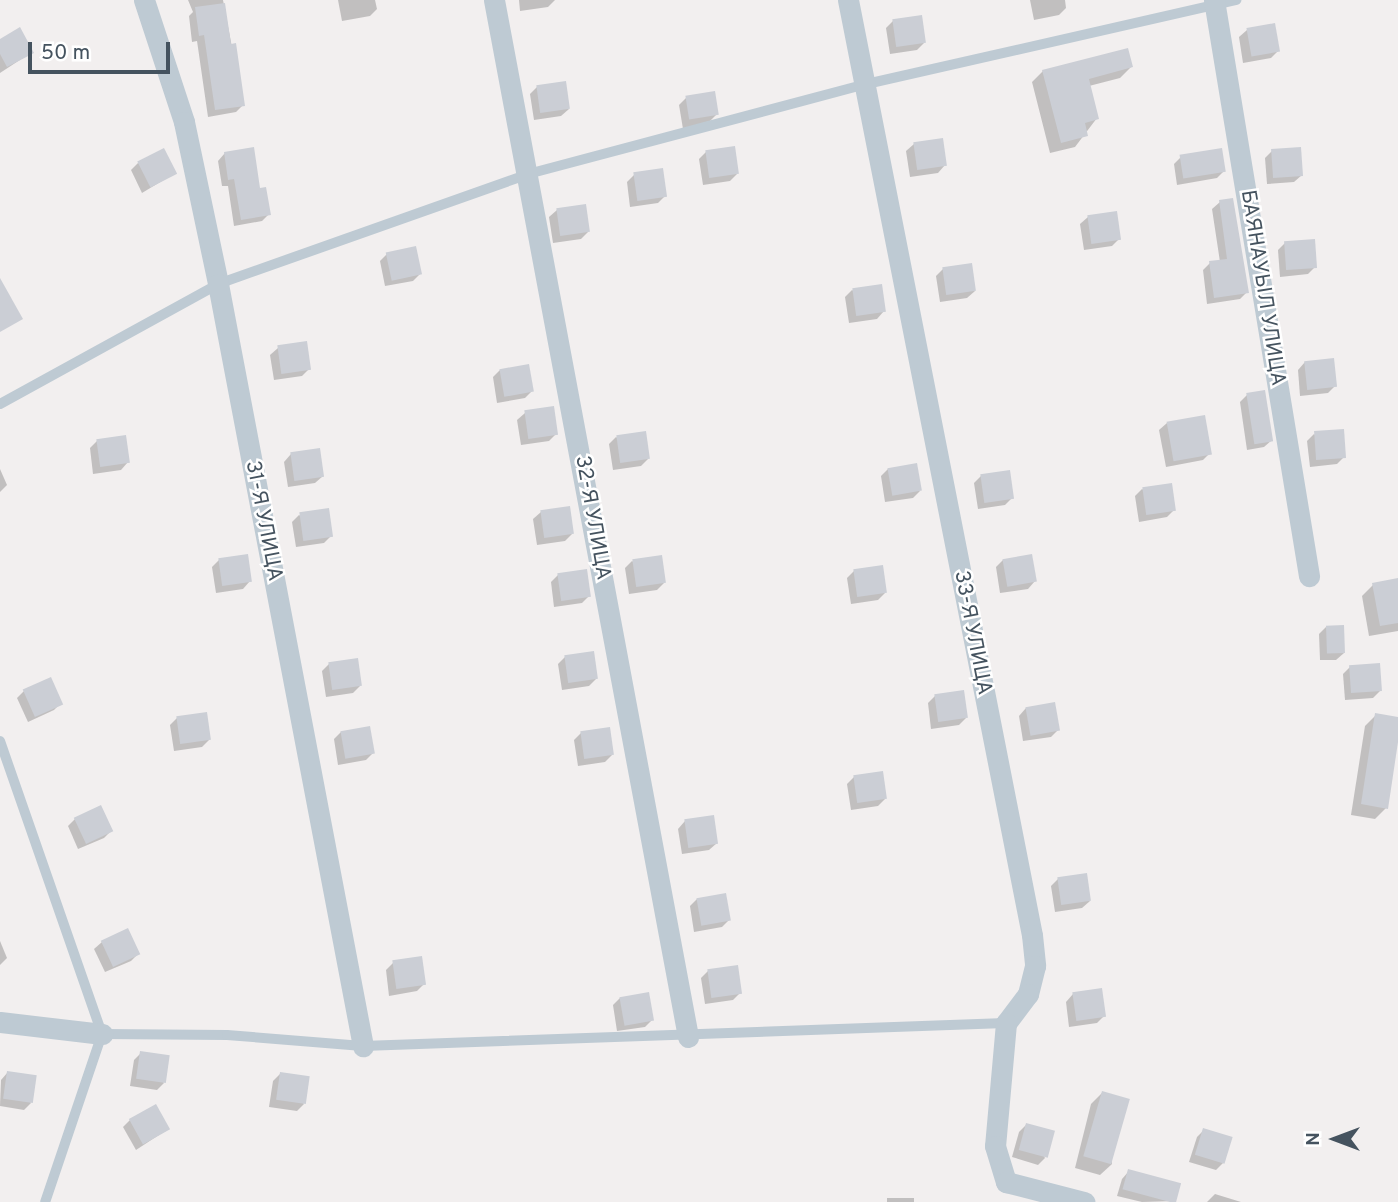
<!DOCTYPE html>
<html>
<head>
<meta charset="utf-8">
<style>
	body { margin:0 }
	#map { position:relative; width:1398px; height:1202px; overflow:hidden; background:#f2efef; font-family:Overpass,sans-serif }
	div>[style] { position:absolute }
	.shadow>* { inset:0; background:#0003; transform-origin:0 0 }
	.building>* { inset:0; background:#cbced5; transform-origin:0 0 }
	.lane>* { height:10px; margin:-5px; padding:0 5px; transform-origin:5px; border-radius:5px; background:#becad3 }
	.street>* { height:21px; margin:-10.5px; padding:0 10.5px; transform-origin:10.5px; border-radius:10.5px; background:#becad3 }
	span { translate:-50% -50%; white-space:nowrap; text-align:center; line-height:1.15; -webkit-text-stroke:5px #fff; paint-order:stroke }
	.street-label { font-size:21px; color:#45535f }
	.north { position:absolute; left:1300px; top:1104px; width:70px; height:70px; -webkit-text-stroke:5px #fff; paint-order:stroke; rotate:270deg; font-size:19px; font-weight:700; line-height:28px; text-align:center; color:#45535f }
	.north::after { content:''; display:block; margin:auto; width:24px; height:32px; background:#45535f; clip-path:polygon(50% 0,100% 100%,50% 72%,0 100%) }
	.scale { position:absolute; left:28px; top:42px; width:142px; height:32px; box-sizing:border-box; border:4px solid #45535f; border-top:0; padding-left:9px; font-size:21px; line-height:24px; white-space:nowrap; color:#45535f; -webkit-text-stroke:5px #fff; paint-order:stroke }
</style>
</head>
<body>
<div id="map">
	<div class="shadow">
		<div style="clip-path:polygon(188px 0,223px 0,243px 105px,236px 112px,208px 117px,197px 41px,192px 42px,189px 16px,193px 12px)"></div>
		<div style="clip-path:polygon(338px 0,375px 0,377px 9px,370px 16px,342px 21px)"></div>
		<div style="clip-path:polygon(519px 0,555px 0,548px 7px,520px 11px)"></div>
		<div style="clip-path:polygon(1030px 0,1065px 0,1066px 8px,1059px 15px,1034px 20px)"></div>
		<div style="clip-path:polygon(893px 21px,924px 43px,917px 50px,890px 54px,886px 28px)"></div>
		<div style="clip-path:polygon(1247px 30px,1278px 51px,1271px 58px,1243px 63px,1239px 37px)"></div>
		<div style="clip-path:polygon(0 41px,32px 52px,0 73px)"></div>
		<div style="clip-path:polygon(1131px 67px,1120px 78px,1089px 86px,1097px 118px,1075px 147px,1050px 153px,1032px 82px,1043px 71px)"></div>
		<div style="clip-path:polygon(537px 87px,569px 109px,561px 116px,534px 120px,530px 94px)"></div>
		<div style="clip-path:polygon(686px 98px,717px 114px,710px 121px,683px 129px,679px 105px)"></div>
		<div style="clip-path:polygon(914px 144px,945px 165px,938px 173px,910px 177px,906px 151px)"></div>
		<div style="clip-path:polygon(1272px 151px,1302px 175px,1294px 182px,1267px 184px,1265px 158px)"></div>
		<div style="clip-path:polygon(706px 152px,737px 174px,730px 181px,703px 185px,699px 159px)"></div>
		<div style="clip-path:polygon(225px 153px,259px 190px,269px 214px,262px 221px,234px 226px,228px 186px,222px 186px,218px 161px)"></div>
		<div style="clip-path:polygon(1181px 157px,1224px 171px,1217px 178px,1177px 185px,1174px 164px)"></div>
		<div style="clip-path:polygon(138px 163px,175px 173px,142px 193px,131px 170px)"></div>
		<div style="clip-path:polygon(634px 175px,665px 196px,658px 203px,630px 207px,627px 182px)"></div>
		<div style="clip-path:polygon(1220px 202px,1247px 292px,1240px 299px,1207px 304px,1203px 270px,1210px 263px,1220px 262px,1212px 209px)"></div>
		<div style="clip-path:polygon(557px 210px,588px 232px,581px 239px,553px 243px,549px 217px)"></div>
		<div style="clip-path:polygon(1088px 217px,1119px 239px,1112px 246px,1084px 250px,1080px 224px)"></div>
		<div style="clip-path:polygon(1285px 243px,1315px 267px,1308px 274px,1280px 277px,1278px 250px)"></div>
		<div style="clip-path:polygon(387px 254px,420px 274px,413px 281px,385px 286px,380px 261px)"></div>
		<div style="clip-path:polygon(943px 269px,975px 291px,967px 298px,940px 302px,936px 276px)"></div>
		<div style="clip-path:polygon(852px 290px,884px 311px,877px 319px,849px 323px,845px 297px)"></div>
		<div style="clip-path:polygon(278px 348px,309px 369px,302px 376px,274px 380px,270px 355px)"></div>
		<div style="clip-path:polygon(1305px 362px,1335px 386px,1328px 393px,1300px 396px,1298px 370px)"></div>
		<div style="clip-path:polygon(500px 370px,532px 391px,525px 398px,497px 403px,493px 377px)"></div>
		<div style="clip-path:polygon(1247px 395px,1272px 440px,1264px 447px,1247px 450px,1240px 402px)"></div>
		<div style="clip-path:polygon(525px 413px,556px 434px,549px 441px,521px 445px,517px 420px)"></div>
		<div style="clip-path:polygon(1167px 423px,1210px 453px,1203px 460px,1166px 467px,1159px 430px)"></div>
		<div style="clip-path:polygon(1314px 434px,1344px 457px,1337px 464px,1310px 467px,1307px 441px)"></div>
		<div style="clip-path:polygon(616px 437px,648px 459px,641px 466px,613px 470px,609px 444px)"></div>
		<div style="clip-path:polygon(97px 441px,128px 462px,121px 470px,93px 474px,90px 448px)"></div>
		<div style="clip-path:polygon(291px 454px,323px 476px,315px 483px,288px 487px,284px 462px)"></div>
		<div style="clip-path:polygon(0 469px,7px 485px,0 492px)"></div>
		<div style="clip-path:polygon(888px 469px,920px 491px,913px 498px,885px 502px,881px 476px)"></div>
		<div style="clip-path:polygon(981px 476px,1012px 498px,1005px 505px,978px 509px,974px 483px)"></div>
		<div style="clip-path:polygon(1142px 489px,1174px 510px,1167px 517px,1139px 522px,1135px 496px)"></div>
		<div style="clip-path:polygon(541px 512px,572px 534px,565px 541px,537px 545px,533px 519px)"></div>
		<div style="clip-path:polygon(299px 515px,331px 536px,324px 543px,296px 547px,292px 522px)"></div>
		<div style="clip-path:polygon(219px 560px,250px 581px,243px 589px,216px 593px,212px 567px)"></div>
		<div style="clip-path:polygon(1003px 560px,1035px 581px,1028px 589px,1000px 593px,996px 567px)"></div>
		<div style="clip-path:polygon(632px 561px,664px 583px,657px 590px,629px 594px,625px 568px)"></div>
		<div style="clip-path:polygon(854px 571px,885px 593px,878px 600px,851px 604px,847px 578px)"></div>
		<div style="clip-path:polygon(558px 575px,589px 596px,582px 603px,554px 607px,551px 582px)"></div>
		<div style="clip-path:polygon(1398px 580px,1398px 631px,1369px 636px,1362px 596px,1373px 585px)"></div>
		<div style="clip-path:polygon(1326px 627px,1344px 653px,1336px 660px,1320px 660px,1319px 634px)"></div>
		<div style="clip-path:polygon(565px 657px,597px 678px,589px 686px,562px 690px,558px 664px)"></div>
		<div style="clip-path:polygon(329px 664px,360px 686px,353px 693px,326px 697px,322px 671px)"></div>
		<div style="clip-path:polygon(1350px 667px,1380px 691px,1373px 698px,1345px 700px,1343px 674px)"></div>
		<div style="clip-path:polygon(24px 691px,61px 703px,54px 710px,28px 722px,17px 698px)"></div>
		<div style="clip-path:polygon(935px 696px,966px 718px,959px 725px,931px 729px,928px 703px)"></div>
		<div style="clip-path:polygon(1026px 708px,1058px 730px,1051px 737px,1023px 741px,1019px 716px)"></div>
		<div style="clip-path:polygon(1376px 715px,1398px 719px,1398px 731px,1386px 808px,1375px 819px,1351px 815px,1365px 726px)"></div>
		<div style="clip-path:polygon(177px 718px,209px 740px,202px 747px,174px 751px,170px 725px)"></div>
		<div style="clip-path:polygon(341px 732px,373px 753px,366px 760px,338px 765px,334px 739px)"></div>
		<div style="clip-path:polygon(581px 733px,612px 755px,605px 762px,578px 766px,574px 740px)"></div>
		<div style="clip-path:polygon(854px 777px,885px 799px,878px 806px,851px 810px,847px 784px)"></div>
		<div style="clip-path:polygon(75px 819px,111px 831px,104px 838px,78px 849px,68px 826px)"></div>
		<div style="clip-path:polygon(685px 821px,717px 843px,709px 850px,682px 854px,678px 829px)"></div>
		<div style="clip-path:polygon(1058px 879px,1090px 901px,1082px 908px,1055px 912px,1051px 886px)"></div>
		<div style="clip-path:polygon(697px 899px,729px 920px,722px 927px,694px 932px,690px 906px)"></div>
		<div style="clip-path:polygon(127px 930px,138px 954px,131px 961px,105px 972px,94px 949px,102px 942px)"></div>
		<div style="clip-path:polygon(0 941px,7px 958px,0 965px)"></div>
		<div style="clip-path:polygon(393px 963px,424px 984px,417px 991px,389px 996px,386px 970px)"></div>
		<div style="clip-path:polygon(708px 971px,740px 993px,733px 1000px,705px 1004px,701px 978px)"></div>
		<div style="clip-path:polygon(1073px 994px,1104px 1016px,1097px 1023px,1069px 1027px,1066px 1002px)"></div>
		<div style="clip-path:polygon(620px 998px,652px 1020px,645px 1027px,617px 1031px,613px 1005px)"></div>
		<div style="clip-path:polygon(141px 1053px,164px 1083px,157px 1090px,130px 1086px,134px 1060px)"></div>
		<div style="clip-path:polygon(8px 1072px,31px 1103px,24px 1110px,0 1106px,1px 1080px)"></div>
		<div style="clip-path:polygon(280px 1074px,304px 1104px,297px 1111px,269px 1107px,273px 1081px)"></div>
		<div style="clip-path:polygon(1102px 1093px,1112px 1164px,1100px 1175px,1075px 1168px,1091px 1104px)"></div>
		<div style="clip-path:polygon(130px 1120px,168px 1129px,136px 1150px,123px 1127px)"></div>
		<div style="clip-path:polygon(1026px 1125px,1045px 1158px,1038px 1165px,1012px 1157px,1019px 1132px)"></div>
		<div style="clip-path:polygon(1204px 1130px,1223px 1163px,1216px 1170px,1189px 1162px,1197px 1137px)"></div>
		<div style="clip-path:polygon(1129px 1171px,1175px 1201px,1142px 1202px,1117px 1196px,1122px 1179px)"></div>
		<div style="clip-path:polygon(1215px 1194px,1241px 1202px,1207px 1202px)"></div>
		<div style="left:887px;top:1198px;width:27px;height:5px"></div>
	</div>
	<div class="building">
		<div style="clip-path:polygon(225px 3px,231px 44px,236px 43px,245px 106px,215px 110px,204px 35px,199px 36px,195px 7px)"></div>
		<div style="left:922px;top:15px;width:28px;height:30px;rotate:82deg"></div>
		<div style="left:1275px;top:23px;width:29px;height:29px;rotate:80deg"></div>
		<div style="clip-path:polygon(20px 27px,34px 53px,7px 67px,0 54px,0 39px)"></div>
		<div style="clip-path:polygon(1128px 48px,1133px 67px,1089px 79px,1099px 119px,1085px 123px,1088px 136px,1061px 143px,1042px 70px)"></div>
		<div style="left:566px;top:81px;width:28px;height:30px;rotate:82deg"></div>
		<div style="left:715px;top:91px;width:24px;height:30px;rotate:81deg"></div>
		<div style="left:943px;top:138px;width:28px;height:30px;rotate:82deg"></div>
		<div style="left:735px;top:146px;width:28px;height:30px;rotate:82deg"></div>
		<div style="clip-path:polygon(254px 147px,260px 188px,266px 187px,271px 215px,241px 220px,234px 179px,228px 180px,224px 152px)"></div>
		<div style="left:1301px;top:147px;width:29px;height:30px;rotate:86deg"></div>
		<div style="left:164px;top:148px;width:29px;height:30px;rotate:63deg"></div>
		<div style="left:1222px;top:148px;width:24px;height:43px;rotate:81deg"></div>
		<div style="left:663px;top:168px;width:29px;height:30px;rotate:82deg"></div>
		<div style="clip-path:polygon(1233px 198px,1249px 293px,1214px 298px,1209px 261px,1227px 259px,1219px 200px)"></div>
		<div style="left:586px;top:204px;width:28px;height:30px;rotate:82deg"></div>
		<div style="left:1117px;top:211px;width:29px;height:30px;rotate:82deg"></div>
		<div style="left:1315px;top:239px;width:29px;height:31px;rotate:86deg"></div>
		<div style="left:416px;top:246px;width:29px;height:31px;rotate:78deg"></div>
		<div style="left:972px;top:263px;width:28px;height:30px;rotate:82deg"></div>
		<div style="clip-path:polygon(0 278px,23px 319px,0 332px)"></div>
		<div style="left:882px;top:284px;width:28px;height:30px;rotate:82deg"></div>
		<div style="left:307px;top:341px;width:29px;height:30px;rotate:82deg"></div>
		<div style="left:1334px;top:358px;width:29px;height:30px;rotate:84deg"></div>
		<div style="left:529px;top:364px;width:28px;height:30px;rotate:80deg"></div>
		<div style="left:1265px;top:390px;width:52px;height:19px;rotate:81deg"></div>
		<div style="left:554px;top:406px;width:29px;height:30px;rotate:82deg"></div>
		<div style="left:1205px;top:415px;width:40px;height:39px;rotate:80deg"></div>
		<div style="left:1344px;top:429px;width:29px;height:30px;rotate:86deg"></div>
		<div style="left:646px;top:431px;width:28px;height:30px;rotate:82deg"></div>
		<div style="left:126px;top:435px;width:28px;height:30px;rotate:82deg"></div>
		<div style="left:320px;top:448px;width:29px;height:30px;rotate:82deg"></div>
		<div style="left:917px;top:463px;width:28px;height:30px;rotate:80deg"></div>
		<div style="left:1010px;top:470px;width:29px;height:30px;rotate:82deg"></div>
		<div style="left:1172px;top:483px;width:28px;height:30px;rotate:82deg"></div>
		<div style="left:570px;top:506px;width:28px;height:30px;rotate:82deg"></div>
		<div style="left:329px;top:508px;width:29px;height:30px;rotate:82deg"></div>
		<div style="left:248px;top:554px;width:28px;height:30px;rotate:82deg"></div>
		<div style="left:1032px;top:554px;width:28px;height:30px;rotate:80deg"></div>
		<div style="left:662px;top:555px;width:28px;height:30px;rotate:82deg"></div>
		<div style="left:883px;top:565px;width:28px;height:30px;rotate:82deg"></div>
		<div style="left:587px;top:569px;width:28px;height:30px;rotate:82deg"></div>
		<div style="clip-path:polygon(1398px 578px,1398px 623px,1380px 626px,1372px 583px)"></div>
		<div style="left:1344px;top:625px;width:28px;height:18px;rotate:88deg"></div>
		<div style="left:594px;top:651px;width:28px;height:30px;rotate:82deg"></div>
		<div style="left:358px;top:658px;width:28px;height:30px;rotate:82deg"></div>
		<div style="left:1380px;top:663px;width:28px;height:31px;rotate:86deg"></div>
		<div style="left:51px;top:677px;width:30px;height:31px;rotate:66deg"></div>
		<div style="left:964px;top:690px;width:28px;height:30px;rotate:82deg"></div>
		<div style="left:1055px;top:702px;width:29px;height:30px;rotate:80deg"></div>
		<div style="left:207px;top:712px;width:28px;height:31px;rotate:82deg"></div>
		<div style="clip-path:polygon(1375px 713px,1398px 717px,1398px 742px,1388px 809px,1361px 804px)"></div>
		<div style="left:370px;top:726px;width:28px;height:30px;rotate:80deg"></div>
		<div style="left:610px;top:727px;width:28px;height:30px;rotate:82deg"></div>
		<div style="left:883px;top:771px;width:28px;height:30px;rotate:82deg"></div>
		<div style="left:101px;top:805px;width:29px;height:30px;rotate:65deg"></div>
		<div style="left:714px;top:815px;width:29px;height:30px;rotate:82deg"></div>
		<div style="left:1087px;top:873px;width:28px;height:30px;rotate:82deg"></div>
		<div style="left:726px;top:893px;width:28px;height:30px;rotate:80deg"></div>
		<div style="left:128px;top:928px;width:29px;height:30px;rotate:65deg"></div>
		<div style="left:422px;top:956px;width:29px;height:30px;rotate:82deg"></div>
		<div style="left:738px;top:965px;width:29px;height:31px;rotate:82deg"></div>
		<div style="left:1102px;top:988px;width:29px;height:30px;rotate:82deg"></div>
		<div style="left:649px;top:992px;width:29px;height:30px;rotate:80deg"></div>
		<div style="left:140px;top:1051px;width:30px;height:28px;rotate:8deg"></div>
		<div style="left:7px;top:1071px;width:30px;height:28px;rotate:8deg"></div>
		<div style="left:280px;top:1072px;width:30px;height:28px;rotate:8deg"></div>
		<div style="left:1102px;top:1091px;width:29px;height:68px;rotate:16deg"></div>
		<div style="left:156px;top:1104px;width:29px;height:31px;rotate:61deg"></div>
		<div style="left:1026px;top:1123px;width:30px;height:28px;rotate:15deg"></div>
		<div style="left:1203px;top:1128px;width:31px;height:28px;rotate:17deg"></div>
		<div style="left:1128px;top:1169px;width:55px;height:21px;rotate:15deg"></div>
	</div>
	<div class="lane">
		<div style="left:0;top:404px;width:249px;rotate:-28.8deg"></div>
		<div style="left:218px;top:284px;width:329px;rotate:-19.5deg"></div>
		<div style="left:528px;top:174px;width:346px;rotate:-14.9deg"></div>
		<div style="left:862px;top:85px;width:384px;rotate:-12.8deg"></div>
		<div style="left:0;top:741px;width:310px;rotate:70.8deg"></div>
		<div style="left:102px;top:1034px;width:177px;rotate:108.7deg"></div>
		<div style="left:102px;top:1034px;width:125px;rotate:0.5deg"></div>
		<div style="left:227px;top:1035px;width:136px;rotate:4.6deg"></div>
		<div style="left:363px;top:1046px;width:643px;rotate:-2.05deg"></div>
	</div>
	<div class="street">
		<div style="left:144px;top:0;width:128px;rotate:71.8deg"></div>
		<div style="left:184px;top:122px;width:166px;rotate:78.1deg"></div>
		<div style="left:218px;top:284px;width:776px;rotate:79.23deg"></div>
		<div style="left:494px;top:0;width:1055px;rotate:79.4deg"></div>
		<div style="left:848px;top:0;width:953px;rotate:78.87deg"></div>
		<div style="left:1032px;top:935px;width:31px;rotate:84deg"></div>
		<div style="left:1035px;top:966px;width:29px;rotate:104deg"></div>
		<div style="left:1028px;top:994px;width:36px;rotate:127deg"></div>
		<div style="left:1006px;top:1023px;width:123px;rotate:95.1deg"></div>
		<div style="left:995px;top:1146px;width:38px;rotate:73deg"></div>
		<div style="left:1006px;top:1182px;width:81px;rotate:14.4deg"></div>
		<div style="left:1214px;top:0;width:584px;rotate:80.63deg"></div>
		<div style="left:0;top:1022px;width:103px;rotate:6.7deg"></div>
	</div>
	<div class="street-label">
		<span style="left:1262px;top:288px;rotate:81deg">БАЯНАУЫЛ УЛИЦА</span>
		<span style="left:592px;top:518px;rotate:80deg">32-Я УЛИЦА</span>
		<span style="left:263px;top:521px;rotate:79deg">31-Я УЛИЦА</span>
		<span style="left:972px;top:633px;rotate:79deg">33-Я УЛИЦА</span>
	</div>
	<div class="north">N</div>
	<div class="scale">50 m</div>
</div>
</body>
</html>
